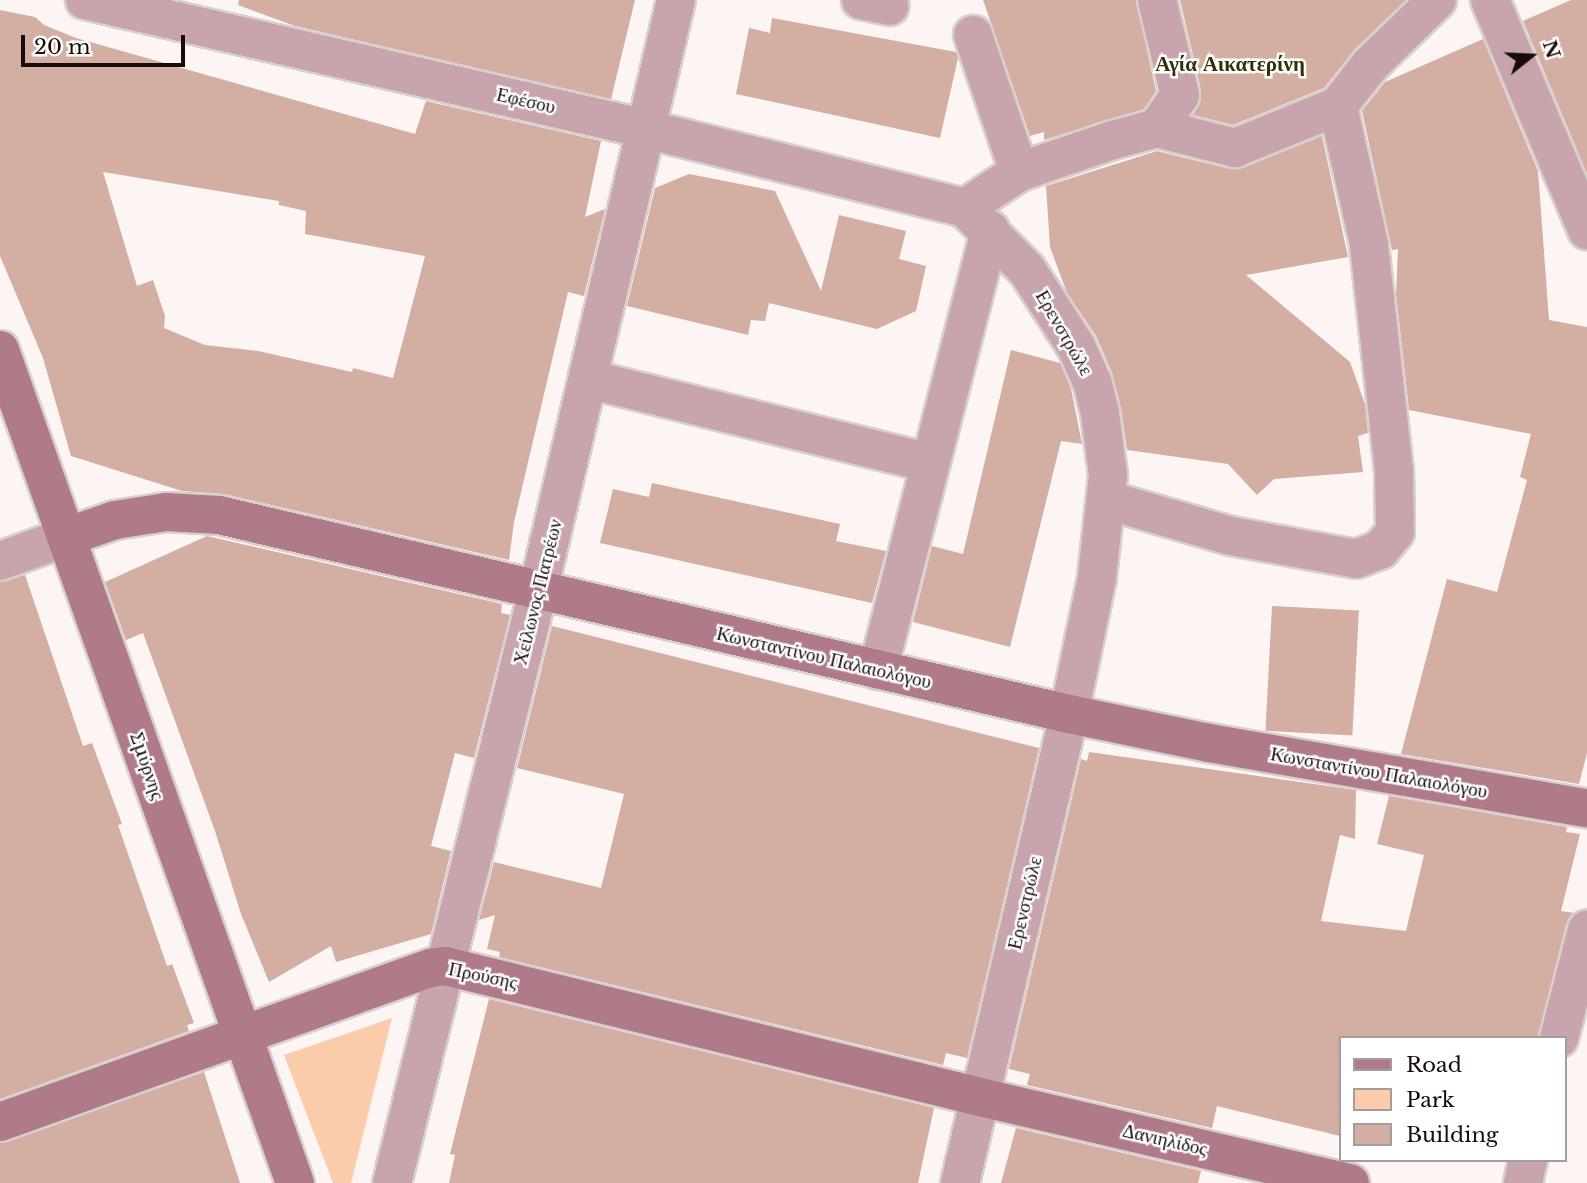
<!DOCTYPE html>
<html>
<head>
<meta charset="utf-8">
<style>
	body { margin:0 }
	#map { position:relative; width:1587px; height:1183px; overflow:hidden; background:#fdf4f4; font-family:"Libre Baskerville",serif }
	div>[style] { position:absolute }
	.green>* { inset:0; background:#faccac }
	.building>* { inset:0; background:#d3aea2; transform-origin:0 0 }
	.roads { filter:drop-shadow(2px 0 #d8cfcf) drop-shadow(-2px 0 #d8cfcf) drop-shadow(0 2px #d8cfcf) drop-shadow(0 -2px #d8cfcf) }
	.street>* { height:38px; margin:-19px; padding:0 19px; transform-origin:19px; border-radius:19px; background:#c8a4ac }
	.secondary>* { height:38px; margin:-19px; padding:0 19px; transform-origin:19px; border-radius:19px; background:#af7b88 }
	span { translate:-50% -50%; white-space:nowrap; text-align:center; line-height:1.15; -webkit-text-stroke:5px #fff; paint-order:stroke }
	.street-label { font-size:19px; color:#180b0b }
	.neighbourhood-label { font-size:21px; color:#2f3106; font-weight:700 }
	.legend { position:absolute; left:1339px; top:1036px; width:228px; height:126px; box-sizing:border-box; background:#fff; border:2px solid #a39d9d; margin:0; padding:9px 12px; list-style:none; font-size:21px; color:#180b0b }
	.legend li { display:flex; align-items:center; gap:14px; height:35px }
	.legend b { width:35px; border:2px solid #a39d9d }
	.north { position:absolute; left:1496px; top:21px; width:70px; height:70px; -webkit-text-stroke:5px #fff; paint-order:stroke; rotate:72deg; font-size:19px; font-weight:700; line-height:28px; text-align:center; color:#180b0b }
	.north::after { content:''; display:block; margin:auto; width:24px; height:32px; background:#180b0b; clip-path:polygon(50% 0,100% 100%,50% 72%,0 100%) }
	.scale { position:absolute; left:21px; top:35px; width:164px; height:32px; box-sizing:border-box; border:4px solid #180b0b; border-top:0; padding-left:9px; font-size:21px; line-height:24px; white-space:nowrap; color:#180b0b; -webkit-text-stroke:5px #fff; paint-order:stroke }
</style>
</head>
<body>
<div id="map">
	<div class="green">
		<div style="clip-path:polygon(392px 1018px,351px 1183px,333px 1183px,284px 1055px)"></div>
	</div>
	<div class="building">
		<div style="clip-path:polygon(239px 0,635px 0,611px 99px,295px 26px,238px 5px)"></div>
		<div style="clip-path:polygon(983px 0,1136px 0,1156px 91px,1144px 109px,1044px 140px,1044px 132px,1030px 136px)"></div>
		<div style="clip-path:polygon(1180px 0,1406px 0,1355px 49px,1324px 88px,1233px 125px,1193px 115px,1201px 100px,1201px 90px)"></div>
		<div style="clip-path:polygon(1571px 0,1587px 0,1587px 174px,1523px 21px)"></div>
		<div style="clip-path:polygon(evenodd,0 10px,35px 17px,44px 25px,76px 38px,415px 134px,426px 101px,601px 141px,585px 217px,605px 209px,584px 296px,568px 292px,514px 522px,509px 560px,224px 494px,182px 491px,71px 456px,43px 358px,0 256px,0 10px,103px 172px,279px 201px,279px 205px,306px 211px,305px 234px,425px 256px,393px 378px,353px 368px,352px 372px,258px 351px,205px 345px,164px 328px,165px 316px,153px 280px,137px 286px,103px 172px)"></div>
		<div style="clip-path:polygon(772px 18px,956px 52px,958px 58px,940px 138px,736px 94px,749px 28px,770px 33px)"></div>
		<div style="clip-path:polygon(1483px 39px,1538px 171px,1549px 320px,1587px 327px,1587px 753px,1579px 784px,1401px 754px,1447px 579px,1497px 592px,1527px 480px,1520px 477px,1531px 434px,1409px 410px,1396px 294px,1398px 249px,1392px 250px,1362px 111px,1385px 82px)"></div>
		<div style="clip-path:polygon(1322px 136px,1348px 257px,1246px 275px,1350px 362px,1365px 404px,1368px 433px,1358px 436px,1363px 472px,1274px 479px,1257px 495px,1228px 464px,1127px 450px,1121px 408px,1112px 373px,1096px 336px,1067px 293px,1050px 247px,1046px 186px,1157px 151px,1230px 169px,1242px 168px)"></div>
		<div style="clip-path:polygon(689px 174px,775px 191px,821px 291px,839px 215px,906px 231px,899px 259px,926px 266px,916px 311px,877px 329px,769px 303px,765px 321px,751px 320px,748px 335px,627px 306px,655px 188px)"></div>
		<div style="clip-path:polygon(1011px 350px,1060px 363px,1071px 389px,1082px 444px,1061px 441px,1010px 647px,913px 622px,932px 546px,963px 554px)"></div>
		<div style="clip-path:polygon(652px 483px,840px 524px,836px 541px,886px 551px,872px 603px,600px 543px,613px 489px,649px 497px)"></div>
		<div style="clip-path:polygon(207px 536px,502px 604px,501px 613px,510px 615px,474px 758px,455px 753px,431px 846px,451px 851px,431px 934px,336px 962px,331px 946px,269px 982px,241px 914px,215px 831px,143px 633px,126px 640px,105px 582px)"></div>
		<div style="clip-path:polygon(25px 575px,83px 746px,92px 743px,122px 824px,118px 825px,167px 966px,172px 964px,194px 1023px,187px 1025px,189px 1031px,0 1099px,0 582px)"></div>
		<div style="left:1272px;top:606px;width:87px;height:125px;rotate:3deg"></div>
		<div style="clip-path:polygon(552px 626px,1039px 748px,967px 1058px,946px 1053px,943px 1065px,499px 957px,500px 952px,487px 949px,495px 915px,479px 920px,494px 862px,601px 888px,624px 794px,517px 768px)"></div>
		<div style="clip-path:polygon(1089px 752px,1356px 790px,1355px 839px,1340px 835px,1321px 921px,1406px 931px,1424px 855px,1377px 844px,1389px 796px,1567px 827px,1566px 832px,1580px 834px,1561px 911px,1574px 913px,1566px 925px,1538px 1038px,1340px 1038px,1340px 1136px,1217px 1106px,1212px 1128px,1027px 1085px,1030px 1074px,1009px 1069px,1081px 759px,1087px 761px)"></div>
		<div style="clip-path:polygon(489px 999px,934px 1108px,918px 1183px,449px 1183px,455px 1155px,450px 1154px)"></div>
		<div style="clip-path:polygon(204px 1072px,240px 1183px,0 1183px,0 1143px)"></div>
		<div style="clip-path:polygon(1016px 1128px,1201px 1171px,1198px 1183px,1001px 1183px)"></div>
	</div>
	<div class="roads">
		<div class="street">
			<div style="left:85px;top:0;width:576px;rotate:12.95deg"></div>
			<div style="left:646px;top:129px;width:329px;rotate:13.9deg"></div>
			<div style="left:861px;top:0;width:29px;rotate:12deg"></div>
			<div style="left:1490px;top:0;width:250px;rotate:67.1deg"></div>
			<div style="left:973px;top:35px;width:145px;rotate:71.4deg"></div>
			<div style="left:1157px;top:128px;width:40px;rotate:-55.1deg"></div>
			<div style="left:1180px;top:95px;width:98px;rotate:-103.6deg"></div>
			<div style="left:588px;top:379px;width:352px;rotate:13.8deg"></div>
			<div style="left:1107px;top:500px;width:129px;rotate:16.2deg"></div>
			<div style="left:1231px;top:536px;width:127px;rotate:10.4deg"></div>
			<div style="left:1356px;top:559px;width:26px;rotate:-21deg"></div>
			<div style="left:1380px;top:550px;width:23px;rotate:-50deg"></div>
			<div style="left:1395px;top:532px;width:61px;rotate:-90.9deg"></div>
			<div style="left:1394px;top:471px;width:228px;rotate:-96.3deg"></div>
			<div style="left:1369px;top:244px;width:141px;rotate:-102.7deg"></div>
			<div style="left:0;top:561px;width:70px;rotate:-20deg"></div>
			<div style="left:878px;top:670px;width:454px;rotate:-75.7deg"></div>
			<div style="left:1559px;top:1038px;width:112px;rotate:-75.5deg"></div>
			<div style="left:392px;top:1183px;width:610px;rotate:-76.15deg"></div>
			<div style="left:538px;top:591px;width:607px;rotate:-76.86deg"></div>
			<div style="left:960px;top:1183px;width:481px;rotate:-76.9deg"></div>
			<div style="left:1069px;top:714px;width:140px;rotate:-78.4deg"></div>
			<div style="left:1097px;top:577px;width:103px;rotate:-83.8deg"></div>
			<div style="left:1108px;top:475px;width:63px;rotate:-97.4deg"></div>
			<div style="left:1100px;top:413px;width:32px;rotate:-104deg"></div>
			<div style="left:1092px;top:382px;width:37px;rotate:-114deg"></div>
			<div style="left:1077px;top:348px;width:93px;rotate:-122.7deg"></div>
			<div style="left:1027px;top:270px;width:88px;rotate:-135deg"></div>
			<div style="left:965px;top:208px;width:65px;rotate:-33.7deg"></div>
			<div style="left:1019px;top:172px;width:99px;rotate:-18.8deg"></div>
			<div style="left:1113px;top:140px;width:46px;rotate:-15.3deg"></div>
			<div style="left:1157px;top:128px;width:81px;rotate:14.4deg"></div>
			<div style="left:1235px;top:148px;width:111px;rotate:-22.2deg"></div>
			<div style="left:1338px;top:106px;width:52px;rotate:-52deg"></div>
			<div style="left:1370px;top:65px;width:93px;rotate:-44.1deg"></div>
			<div style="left:1523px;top:1183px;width:24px;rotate:-78deg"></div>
		</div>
		<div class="secondary">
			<div style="left:0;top:350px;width:884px;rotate:70.5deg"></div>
			<div style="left:66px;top:537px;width:52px;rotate:-19.1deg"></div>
			<div style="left:115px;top:520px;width:52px;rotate:-8.9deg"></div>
			<div style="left:166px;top:512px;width:53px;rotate:3.2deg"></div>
			<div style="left:219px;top:515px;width:873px;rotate:13.18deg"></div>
			<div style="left:1069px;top:714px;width:143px;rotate:11.7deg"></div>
			<div style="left:1209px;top:743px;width:384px;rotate:9.8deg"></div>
			<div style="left:0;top:1122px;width:458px;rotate:-19.7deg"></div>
			<div style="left:431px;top:968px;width:14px;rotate:-8deg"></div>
			<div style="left:445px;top:966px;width:551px;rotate:13.76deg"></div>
			<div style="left:980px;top:1097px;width:380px;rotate:13.1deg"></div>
		</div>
	</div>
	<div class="street-label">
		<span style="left:526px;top:101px;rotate:13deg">Εφέσου</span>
		<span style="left:1064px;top:333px;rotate:60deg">Ερενστρώλε</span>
		<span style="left:538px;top:592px;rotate:-76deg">Χείλωνος Πατρέων</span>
		<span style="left:824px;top:658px;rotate:13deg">Κωνσταντίνου Παλαιολόγου</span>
		<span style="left:147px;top:766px;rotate:71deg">Σμύρνης</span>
		<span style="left:1379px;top:773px;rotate:10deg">Κωνσταντίνου Παλαιολόγου</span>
		<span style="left:1025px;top:903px;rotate:-77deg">Ερενστρώλε</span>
		<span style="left:483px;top:976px;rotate:12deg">Προύσης</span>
		<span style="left:1165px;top:1140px;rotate:13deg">Δανιηλίδος</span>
	</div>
	<div class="neighbourhood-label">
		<span style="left:1230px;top:64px">Αγία Αικατερίνη</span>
	</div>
	<ul class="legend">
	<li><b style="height:9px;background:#af7b88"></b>Road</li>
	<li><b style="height:19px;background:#faccac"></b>Park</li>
	<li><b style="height:19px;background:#d3aea2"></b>Building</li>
	</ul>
	<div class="north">N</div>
	<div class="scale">20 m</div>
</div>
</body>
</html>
